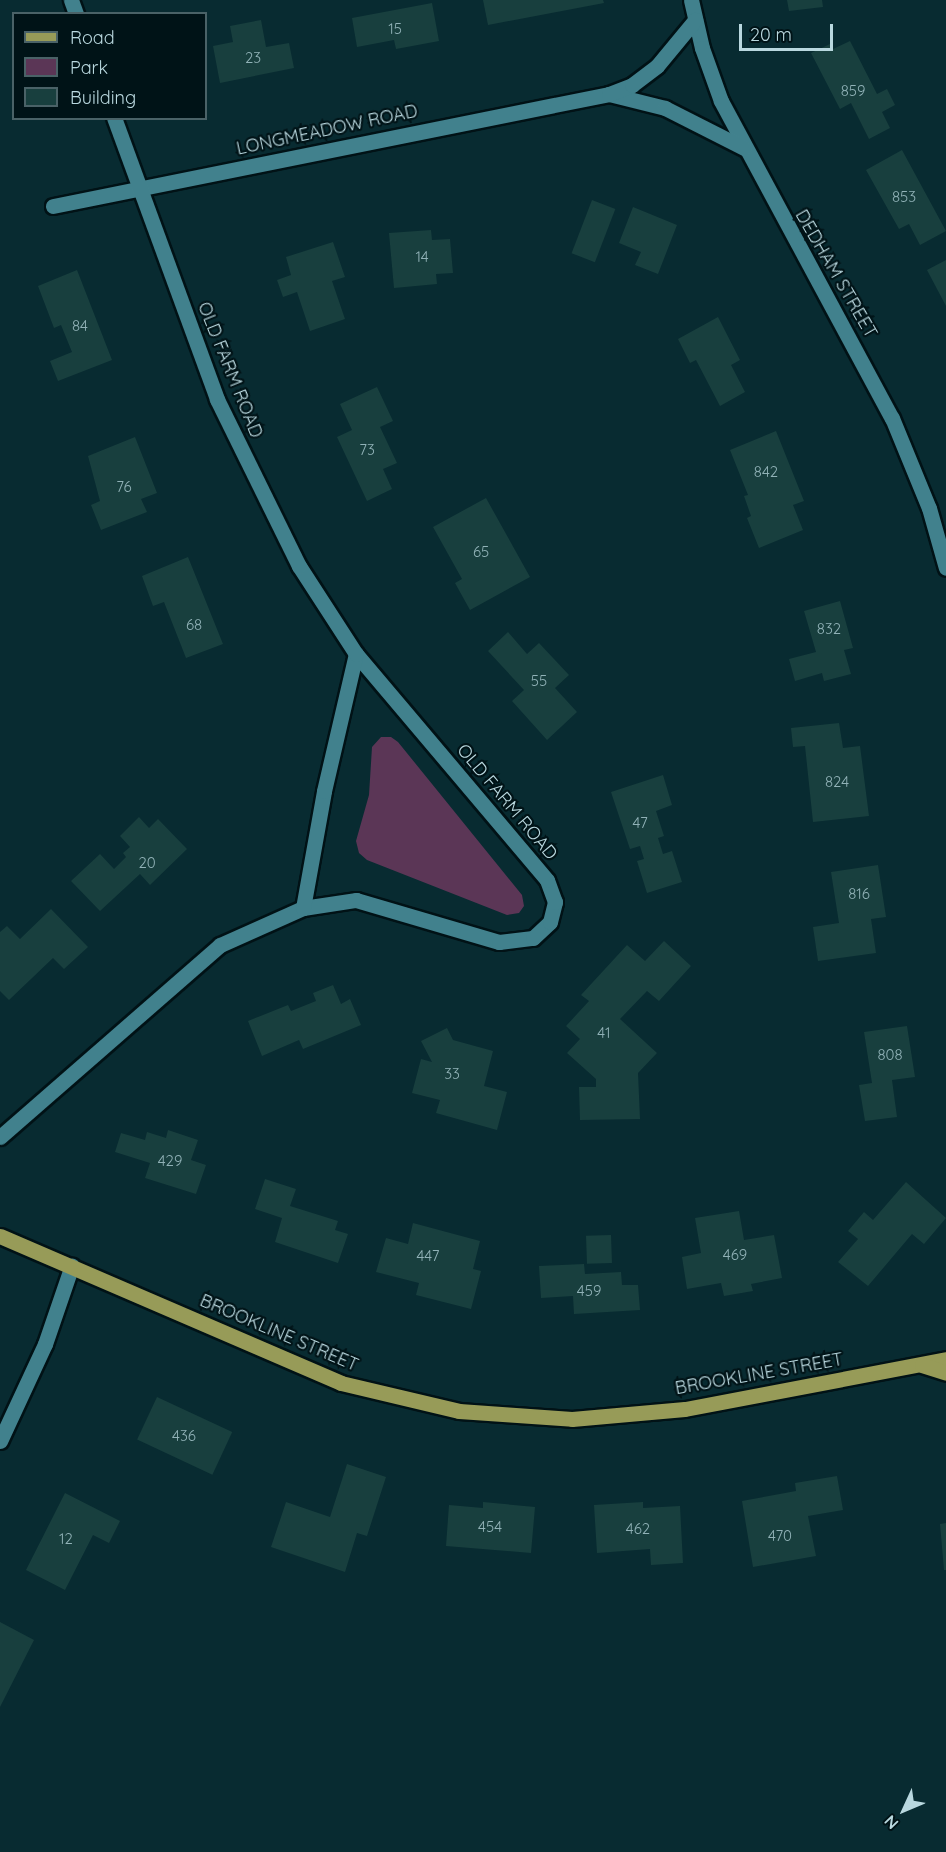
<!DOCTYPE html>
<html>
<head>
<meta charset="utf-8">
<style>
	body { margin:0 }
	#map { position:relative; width:946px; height:1852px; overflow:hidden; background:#082b31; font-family:Quicksand,sans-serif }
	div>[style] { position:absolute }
	.green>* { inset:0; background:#5b3656 }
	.building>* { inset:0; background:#183f3e; transform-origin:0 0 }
	.roads { filter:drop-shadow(2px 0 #011216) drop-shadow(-2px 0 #011216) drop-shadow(0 2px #011216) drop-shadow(0 -2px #011216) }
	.minor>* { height:15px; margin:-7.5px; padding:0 7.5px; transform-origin:7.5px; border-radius:7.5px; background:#41818d }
	.major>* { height:15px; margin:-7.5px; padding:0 7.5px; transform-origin:7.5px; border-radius:7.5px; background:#979b58 }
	span { translate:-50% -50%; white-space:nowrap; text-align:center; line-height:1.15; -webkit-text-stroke:4.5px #001317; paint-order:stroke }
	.number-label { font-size:15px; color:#91b2b7 }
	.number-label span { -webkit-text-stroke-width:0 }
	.street-label { font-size:18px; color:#b9d8df }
	.legend { position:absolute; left:12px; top:12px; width:195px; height:108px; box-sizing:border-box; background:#001317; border:2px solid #4a6267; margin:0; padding:8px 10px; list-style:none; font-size:18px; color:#b9d8df }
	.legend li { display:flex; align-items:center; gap:12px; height:30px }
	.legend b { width:30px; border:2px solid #4a6267 }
	.north { position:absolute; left:874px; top:1780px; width:60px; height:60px; -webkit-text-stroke:4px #001317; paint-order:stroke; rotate:226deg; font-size:16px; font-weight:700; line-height:24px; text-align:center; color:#b9d8df }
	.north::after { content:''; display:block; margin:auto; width:21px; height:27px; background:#b9d8df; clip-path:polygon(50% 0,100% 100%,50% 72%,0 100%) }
	.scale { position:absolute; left:739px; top:24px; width:94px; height:27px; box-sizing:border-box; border:3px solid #b9d8df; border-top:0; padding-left:8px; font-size:18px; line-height:21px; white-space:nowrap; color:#b9d8df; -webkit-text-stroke:4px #001317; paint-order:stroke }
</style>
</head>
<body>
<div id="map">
	<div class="green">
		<div style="clip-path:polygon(381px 737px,391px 737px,398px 742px,522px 895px,524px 906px,519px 913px,507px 915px,367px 860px,359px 853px,356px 841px,369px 795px,372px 747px)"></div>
	</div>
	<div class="building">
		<div style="clip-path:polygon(483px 0,603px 0,604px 3px,488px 25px)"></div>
		<div style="clip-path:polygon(787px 0,822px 0,823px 7px,789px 11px)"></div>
		<div style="clip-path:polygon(432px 3px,439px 41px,396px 49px,394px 40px,357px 47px,352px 18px)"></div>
		<div style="clip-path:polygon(261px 20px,266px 47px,289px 43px,294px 68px,220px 83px,213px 46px,233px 42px,230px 26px)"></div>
		<div style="clip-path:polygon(850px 41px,877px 94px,887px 89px,895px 105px,882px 112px,890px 128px,869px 139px,851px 103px,840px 109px,811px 53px,830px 44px,833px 49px)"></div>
		<div style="clip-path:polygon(902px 150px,946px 231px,920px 245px,909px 224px,899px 229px,866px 170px)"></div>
		<div style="left:592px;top:200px;width:25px;height:57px;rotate:21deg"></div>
		<div style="clip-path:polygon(633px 207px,677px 225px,658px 274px,635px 265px,641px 252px,619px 243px)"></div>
		<div style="clip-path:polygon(431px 230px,432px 240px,450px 239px,453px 273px,436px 274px,437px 284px,394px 288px,389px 233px)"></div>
		<div style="clip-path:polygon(333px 242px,345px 277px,332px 281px,345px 319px,310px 331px,297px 292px,283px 297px,277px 280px,291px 275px,286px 257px)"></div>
		<div style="clip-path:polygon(946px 260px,946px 306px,927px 270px)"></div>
		<div style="clip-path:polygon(77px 270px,112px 360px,58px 381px,50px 361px,72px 352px,61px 325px,54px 328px,38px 286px)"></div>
		<div style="clip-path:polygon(718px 317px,740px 360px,731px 365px,745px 392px,720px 406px,696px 360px,690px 363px,678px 339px)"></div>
		<div style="clip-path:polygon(377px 387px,393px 421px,380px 427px,397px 463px,383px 469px,392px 489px,367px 501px,337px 437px,352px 430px,340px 404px)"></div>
		<div style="clip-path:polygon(776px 431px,804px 501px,793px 505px,803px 530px,759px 548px,747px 518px,751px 516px,744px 496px,748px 495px,730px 450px)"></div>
		<div style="clip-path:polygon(135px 437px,157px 493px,141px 499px,147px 512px,101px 530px,91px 505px,100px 501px,88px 456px)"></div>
		<div style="clip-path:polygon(486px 498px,530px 577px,470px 610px,455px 583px,462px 579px,433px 527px)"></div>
		<div style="clip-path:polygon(188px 557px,223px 644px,186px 658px,164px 602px,153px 606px,142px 576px)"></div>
		<div style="clip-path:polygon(840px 601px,853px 648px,844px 650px,851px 674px,824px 681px,822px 673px,795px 681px,789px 659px,816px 652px,804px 611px)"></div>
		<div style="clip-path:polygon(508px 632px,527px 654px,539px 643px,569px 675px,555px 688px,577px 712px,547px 740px,512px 701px,524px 690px,488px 651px)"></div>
		<div style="clip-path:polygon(839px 723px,843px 748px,860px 746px,869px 816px,813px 822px,805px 746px,793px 747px,791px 728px)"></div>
		<div style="clip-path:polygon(663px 775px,672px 805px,656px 811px,664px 836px,658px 838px,663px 854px,672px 851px,682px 882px,647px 893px,637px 861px,644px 859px,640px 846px,630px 849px,611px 792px)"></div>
		<div style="clip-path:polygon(139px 817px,149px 828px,158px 819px,187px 849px,150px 885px,140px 874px,100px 911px,71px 881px,100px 854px,114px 869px,126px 857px,123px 853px,130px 847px,120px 836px)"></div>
		<div style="clip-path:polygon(878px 865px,886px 917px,871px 919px,876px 953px,818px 961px,813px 927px,839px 923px,831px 872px)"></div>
		<div style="clip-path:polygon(51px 909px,88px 947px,64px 969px,53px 958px,9px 1000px,0 991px,0 932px,7px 926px,20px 939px)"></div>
		<div style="clip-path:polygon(664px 941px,691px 966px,659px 1001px,647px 991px,620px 1019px,657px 1053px,638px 1073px,640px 1119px,580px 1120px,579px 1087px,596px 1087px,596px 1079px,567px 1053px,580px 1039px,566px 1026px,589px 1001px,581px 995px,627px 945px,645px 961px)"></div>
		<div style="clip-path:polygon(333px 985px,341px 1004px,350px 999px,361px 1025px,303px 1049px,299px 1040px,262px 1056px,248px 1021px,288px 1005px,291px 1011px,316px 1001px,313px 993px)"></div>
		<div style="clip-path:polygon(907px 1026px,915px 1077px,892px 1080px,897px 1117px,865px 1121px,859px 1085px,872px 1083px,864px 1032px)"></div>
		<div style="clip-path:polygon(447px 1028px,453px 1040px,493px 1051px,484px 1086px,507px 1092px,497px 1130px,436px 1113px,440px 1100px,412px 1093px,421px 1059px,432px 1062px,421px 1041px)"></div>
		<div style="clip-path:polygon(168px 1130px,198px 1140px,191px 1160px,206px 1165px,196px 1194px,145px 1178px,150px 1163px,115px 1152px,121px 1133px,145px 1140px,147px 1132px,166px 1138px)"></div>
		<div style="clip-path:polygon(265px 1179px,296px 1189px,290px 1206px,338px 1221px,335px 1230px,348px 1234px,338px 1263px,275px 1242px,282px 1218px,255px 1209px)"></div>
		<div style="clip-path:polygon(906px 1182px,946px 1218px,924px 1244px,912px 1234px,868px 1286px,838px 1262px,858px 1239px,848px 1231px,864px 1212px,873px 1220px)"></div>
		<div style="clip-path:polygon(739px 1211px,744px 1240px,774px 1235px,782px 1278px,751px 1284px,753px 1291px,724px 1296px,721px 1283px,687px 1289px,682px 1257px,701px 1253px,695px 1218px)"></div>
		<div style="clip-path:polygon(413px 1223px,480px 1241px,473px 1269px,481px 1271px,471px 1309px,416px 1295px,419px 1283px,376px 1272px,386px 1238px,408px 1244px)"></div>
		<div style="left:611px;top:1235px;width:28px;height:25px;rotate:88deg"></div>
		<div style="clip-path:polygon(584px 1264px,585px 1274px,621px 1272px,622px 1285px,638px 1285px,640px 1310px,574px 1314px,573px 1296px,541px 1298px,539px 1266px)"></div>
		<div style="left:157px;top:1397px;width:83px;height:47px;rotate:25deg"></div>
		<div style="clip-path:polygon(347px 1464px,386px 1477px,367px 1536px,357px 1533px,345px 1572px,271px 1547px,286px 1502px,330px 1517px)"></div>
		<div style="clip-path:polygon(837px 1476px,843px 1510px,808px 1516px,816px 1556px,753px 1567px,742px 1501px,796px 1491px,795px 1483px)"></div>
		<div style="clip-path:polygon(65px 1493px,120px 1521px,109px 1543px,93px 1535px,65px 1590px,26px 1570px)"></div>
		<div style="clip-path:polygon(483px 1502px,535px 1507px,531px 1553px,446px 1546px,449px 1505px,483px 1508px)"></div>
		<div style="clip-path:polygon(643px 1502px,643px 1508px,680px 1506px,683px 1563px,651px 1565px,650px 1549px,597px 1553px,594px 1505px)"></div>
		<div style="clip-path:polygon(946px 1523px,946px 1570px,944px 1570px,940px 1524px)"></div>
		<div style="clip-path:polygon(0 1622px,34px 1640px,0 1707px)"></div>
	</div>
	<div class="roads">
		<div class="minor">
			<div style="left:71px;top:0;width:15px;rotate:70deg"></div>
			<div style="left:691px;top:0;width:49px;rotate:77.1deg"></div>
			<div style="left:702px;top:48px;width:56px;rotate:70.3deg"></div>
			<div style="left:721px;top:101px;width:360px;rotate:61.7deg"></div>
			<div style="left:892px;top:418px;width:97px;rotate:67.7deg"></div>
			<div style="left:929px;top:508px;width:62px;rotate:74.2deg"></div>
			<div style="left:609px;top:94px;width:58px;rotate:14deg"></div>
			<div style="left:665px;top:108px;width:89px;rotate:26.9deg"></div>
			<div style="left:53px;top:206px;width:567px;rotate:-11.39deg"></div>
			<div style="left:609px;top:94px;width:25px;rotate:-21deg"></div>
			<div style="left:632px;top:85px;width:31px;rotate:-37deg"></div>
			<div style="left:657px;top:66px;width:60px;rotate:-50.4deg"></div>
			<div style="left:303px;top:908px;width:54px;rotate:-8.6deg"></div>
			<div style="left:356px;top:900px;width:149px;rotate:16.4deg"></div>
			<div style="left:499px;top:942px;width:34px;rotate:-7deg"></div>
			<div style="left:533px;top:938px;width:23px;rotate:-43deg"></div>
			<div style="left:550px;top:922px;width:21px;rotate:-76deg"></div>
			<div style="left:555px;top:902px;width:23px;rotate:-110deg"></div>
			<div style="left:547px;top:880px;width:296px;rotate:-130.2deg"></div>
			<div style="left:0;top:1137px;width:292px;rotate:-41.1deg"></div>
			<div style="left:220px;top:945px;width:91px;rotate:-24deg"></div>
			<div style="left:303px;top:908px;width:119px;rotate:-79.8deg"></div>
			<div style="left:324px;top:791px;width:141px;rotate:-76.9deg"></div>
			<div style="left:356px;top:654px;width:105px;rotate:-122.9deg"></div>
			<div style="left:299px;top:566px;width:186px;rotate:-116.2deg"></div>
			<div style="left:217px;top:399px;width:299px;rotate:-110.1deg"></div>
			<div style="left:0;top:1441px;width:107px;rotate:-65.1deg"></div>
			<div style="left:45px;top:1344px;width:83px;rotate:-71.1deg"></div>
		</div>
		<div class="major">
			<div style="left:0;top:1236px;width:371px;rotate:23.3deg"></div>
			<div style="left:341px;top:1383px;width:121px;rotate:13.3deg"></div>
			<div style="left:459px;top:1411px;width:113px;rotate:4deg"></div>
			<div style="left:572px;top:1419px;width:113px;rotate:-5.1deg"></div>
			<div style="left:685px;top:1409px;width:266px;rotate:-10.8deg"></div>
			<div style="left:922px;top:1365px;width:25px;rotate:18deg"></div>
		</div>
	</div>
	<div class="number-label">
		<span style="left:395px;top:29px">15</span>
		<span style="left:253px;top:58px">23</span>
		<span style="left:853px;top:91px">859</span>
		<span style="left:904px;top:197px">853</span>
		<span style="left:422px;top:257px">14</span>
		<span style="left:80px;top:326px">84</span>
		<span style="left:367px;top:450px">73</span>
		<span style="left:766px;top:472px">842</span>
		<span style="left:124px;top:487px">76</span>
		<span style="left:481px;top:552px">65</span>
		<span style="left:194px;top:625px">68</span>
		<span style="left:829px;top:629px">832</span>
		<span style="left:539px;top:681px">55</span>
		<span style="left:837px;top:782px">824</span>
		<span style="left:640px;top:823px">47</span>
		<span style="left:147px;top:863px">20</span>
		<span style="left:859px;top:894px">816</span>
		<span style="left:604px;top:1033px">41</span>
		<span style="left:890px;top:1055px">808</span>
		<span style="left:452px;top:1074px">33</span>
		<span style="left:170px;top:1161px">429</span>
		<span style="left:735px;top:1255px">469</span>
		<span style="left:428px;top:1256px">447</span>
		<span style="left:589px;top:1291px">459</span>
		<span style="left:184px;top:1436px">436</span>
		<span style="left:490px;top:1527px">454</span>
		<span style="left:638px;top:1529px">462</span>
		<span style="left:780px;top:1536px">470</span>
		<span style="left:66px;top:1539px">12</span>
	</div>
	<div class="street-label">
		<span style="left:327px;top:130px;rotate:-12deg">LONGMEADOW ROAD</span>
		<span style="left:836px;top:274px;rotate:60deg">DEDHAM STREET</span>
		<span style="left:230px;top:370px;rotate:68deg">OLD FARM ROAD</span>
		<span style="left:507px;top:802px;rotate:50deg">OLD FARM ROAD</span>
		<span style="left:279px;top:1333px;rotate:23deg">BROOKLINE STREET</span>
		<span style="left:759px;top:1374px;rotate:-10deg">BROOKLINE STREET</span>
	</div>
	<ul class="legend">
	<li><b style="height:8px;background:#979b58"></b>Road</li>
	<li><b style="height:16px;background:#5b3656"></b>Park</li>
	<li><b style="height:16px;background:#183f3e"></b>Building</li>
	</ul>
	<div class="north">N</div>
	<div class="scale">20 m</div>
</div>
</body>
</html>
